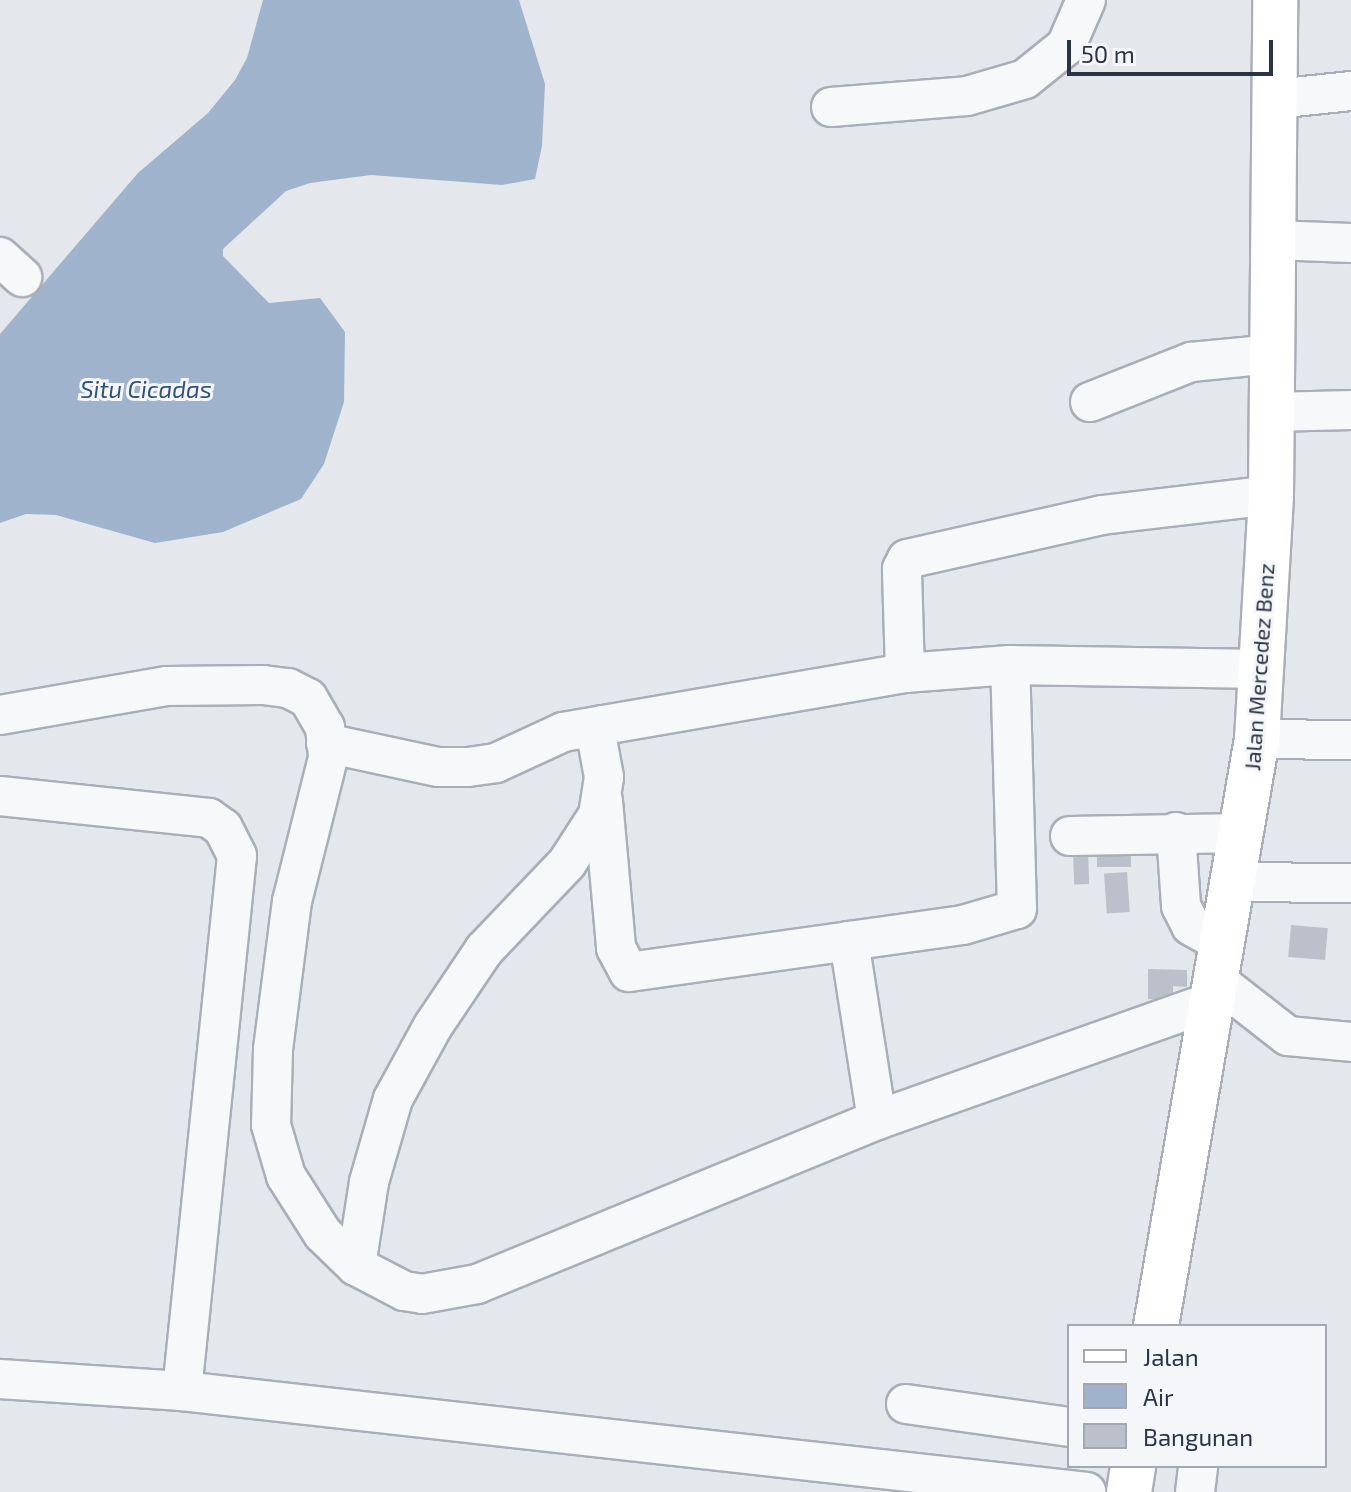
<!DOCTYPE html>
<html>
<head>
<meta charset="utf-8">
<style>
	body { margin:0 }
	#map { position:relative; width:1351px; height:1492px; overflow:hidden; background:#e4e7ec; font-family:"Exo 2",sans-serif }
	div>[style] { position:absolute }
	.water>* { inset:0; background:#9fb4cc }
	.building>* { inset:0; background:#bbc0ca; transform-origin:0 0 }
	.roads { filter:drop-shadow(2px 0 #a9aeb7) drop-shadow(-2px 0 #a9aeb7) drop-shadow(0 2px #a9aeb7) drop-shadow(0 -2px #a9aeb7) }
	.minor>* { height:38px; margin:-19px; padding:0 19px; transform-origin:19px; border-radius:19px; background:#f7f8fa }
	.major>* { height:44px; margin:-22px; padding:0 22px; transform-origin:22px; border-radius:22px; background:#fff }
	span { translate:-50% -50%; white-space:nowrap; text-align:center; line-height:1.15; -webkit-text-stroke:6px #f4f6f9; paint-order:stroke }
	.street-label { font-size:22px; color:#2b3445 }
	.water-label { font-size:24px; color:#34527a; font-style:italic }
	.legend { position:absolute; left:1067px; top:1324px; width:260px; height:144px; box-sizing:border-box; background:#f4f6f9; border:2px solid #a4a8b1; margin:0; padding:10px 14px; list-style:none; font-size:24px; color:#2b3445 }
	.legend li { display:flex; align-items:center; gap:16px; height:40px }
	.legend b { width:40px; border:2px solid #a4a8b1 }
	.scale { position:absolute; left:1067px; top:40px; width:206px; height:36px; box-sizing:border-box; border:4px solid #2b3445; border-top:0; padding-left:10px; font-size:24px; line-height:28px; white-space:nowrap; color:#2b3445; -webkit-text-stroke:6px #f4f6f9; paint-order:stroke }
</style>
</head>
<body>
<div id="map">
	<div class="water">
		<div style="clip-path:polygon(263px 0,519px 0,545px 84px,542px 146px,535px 179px,502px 185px,371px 175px,310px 183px,286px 191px,223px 249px,223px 256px,269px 303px,320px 298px,345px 332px,344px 402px,324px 464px,301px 499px,223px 532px,155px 543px,56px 515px,26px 514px,0 523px,0 334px,138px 173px,208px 113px,235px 80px,247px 58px)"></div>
	</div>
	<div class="building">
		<div style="left:1097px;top:842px;width:34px;height:25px"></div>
		<div style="left:1088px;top:850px;width:34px;height:15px;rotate:88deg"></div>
		<div style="left:1127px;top:872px;width:40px;height:23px;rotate:86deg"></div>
		<div style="left:1291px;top:925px;width:37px;height:32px;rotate:5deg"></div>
		<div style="clip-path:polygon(1148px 969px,1187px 970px,1187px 987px,1173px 986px,1173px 1000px,1148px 999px)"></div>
	</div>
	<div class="roads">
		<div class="minor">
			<div style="left:1275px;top:99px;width:76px;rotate:-6deg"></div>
			<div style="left:831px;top:107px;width:136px;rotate:-4.6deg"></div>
			<div style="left:967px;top:96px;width:60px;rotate:-16.3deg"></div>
			<div style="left:1025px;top:79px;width:53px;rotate:-38.8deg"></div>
			<div style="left:1066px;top:46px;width:50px;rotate:-66.5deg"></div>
			<div style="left:1273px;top:240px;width:78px;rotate:2.2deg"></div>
			<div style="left:0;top:257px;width:30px;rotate:42deg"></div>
			<div style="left:1090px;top:402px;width:109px;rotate:-21.6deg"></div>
			<div style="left:1191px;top:362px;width:81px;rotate:-5.6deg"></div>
			<div style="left:1271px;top:412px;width:80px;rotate:-1.4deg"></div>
			<div style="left:905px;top:673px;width:104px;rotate:-91.7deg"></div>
			<div style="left:902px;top:569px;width:11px;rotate:-63deg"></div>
			<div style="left:907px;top:559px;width:200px;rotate:-12.7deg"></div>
			<div style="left:1102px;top:515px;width:170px;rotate:-6.7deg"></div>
			<div style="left:0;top:715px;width:169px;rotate:-9.9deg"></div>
			<div style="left:166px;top:686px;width:97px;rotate:-0.6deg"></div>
			<div style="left:263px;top:685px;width:25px;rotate:7deg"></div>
			<div style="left:288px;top:688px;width:22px;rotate:27deg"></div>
			<div style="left:308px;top:698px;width:34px;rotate:60deg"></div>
			<div style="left:325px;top:727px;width:31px;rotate:84deg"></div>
			<div style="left:328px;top:758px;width:147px;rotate:104.1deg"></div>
			<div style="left:292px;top:901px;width:150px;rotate:97.3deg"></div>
			<div style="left:273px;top:1050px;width:75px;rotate:91.5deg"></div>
			<div style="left:271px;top:1125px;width:53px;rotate:73.6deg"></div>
			<div style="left:286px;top:1176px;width:69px;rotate:57.5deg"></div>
			<div style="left:323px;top:1234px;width:46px;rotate:44.1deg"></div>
			<div style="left:356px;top:1266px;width:54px;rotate:27.5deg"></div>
			<div style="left:404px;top:1291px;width:18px;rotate:9deg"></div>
			<div style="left:422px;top:1294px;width:56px;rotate:-10.3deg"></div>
			<div style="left:477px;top:1284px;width:432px;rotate:-22.3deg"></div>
			<div style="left:877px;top:1120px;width:356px;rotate:-19.5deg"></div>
			<div style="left:1257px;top:739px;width:94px;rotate:0.6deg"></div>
			<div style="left:326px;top:743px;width:115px;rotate:12.1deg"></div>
			<div style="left:438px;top:767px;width:30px"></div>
			<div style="left:468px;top:767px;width:28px;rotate:-8deg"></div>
			<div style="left:496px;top:763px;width:74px;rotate:-24.8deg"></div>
			<div style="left:563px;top:732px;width:347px;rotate:-9.8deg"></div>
			<div style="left:905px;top:673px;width:105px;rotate:-4.4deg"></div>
			<div style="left:1010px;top:665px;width:252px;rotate:0.9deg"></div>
			<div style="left:0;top:796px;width:210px;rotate:6deg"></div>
			<div style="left:209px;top:818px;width:17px;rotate:36deg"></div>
			<div style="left:223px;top:828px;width:31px;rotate:63deg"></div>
			<div style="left:237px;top:856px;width:538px;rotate:95.87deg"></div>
			<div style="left:603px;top:801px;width:148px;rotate:84.9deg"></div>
			<div style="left:616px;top:948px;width:27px;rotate:62deg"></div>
			<div style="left:629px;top:972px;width:222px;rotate:-8deg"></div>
			<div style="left:849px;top:941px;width:181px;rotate:81.1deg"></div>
			<div style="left:1176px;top:832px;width:74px;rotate:86.1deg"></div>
			<div style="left:1181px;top:906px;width:22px;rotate:63deg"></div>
			<div style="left:1191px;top:926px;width:37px;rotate:29deg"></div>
			<div style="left:1070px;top:836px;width:173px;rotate:-1deg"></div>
			<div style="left:1233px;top:882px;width:118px;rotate:0.5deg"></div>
			<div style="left:849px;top:941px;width:115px;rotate:-8deg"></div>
			<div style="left:963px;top:925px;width:56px;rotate:-16.5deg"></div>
			<div style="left:1017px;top:909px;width:244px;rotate:-91.6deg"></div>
			<div style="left:1216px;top:980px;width:91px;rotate:37.9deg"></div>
			<div style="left:1288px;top:1036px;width:63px;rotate:5.4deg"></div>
			<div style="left:356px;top:1266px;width:85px;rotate:-81.2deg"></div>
			<div style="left:369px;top:1182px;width:86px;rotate:-73.9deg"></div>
			<div style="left:393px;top:1099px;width:83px;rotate:-61.3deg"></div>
			<div style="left:433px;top:1026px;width:92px;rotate:-56.1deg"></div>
			<div style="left:484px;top:950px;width:120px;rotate:-46.3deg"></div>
			<div style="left:567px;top:863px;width:57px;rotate:-57.1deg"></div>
			<div style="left:598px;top:815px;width:38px;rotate:-81deg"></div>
			<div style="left:604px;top:777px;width:44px;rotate:-100.5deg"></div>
			<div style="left:596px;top:734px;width:10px;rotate:-61deg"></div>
			<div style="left:0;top:1379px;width:182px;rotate:3.8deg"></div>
			<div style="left:182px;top:1391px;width:910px;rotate:6.37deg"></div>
			<div style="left:906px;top:1404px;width:165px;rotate:8deg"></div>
			<div style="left:1195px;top:1492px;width:26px;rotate:-83deg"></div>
		</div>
		<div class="major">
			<div style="left:1156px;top:1326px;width:596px;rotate:-80.24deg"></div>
			<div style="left:1257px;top:739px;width:244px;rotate:-86.7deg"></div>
			<div style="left:1271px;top:495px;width:495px;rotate:-89.5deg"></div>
			<div style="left:1129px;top:1492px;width:26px;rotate:-81deg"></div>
		</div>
	</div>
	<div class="street-label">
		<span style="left:1259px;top:667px;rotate:-86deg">Jalan Mercedez Benz</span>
	</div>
	<div class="water-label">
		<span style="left:146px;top:389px">Situ Cicadas</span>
	</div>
	<ul class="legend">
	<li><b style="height:10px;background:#fff"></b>Jalan</li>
	<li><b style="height:22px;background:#9fb4cc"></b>Air</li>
	<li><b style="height:22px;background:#bbc0ca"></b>Bangunan</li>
	</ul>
	<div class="scale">50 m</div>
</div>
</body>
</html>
